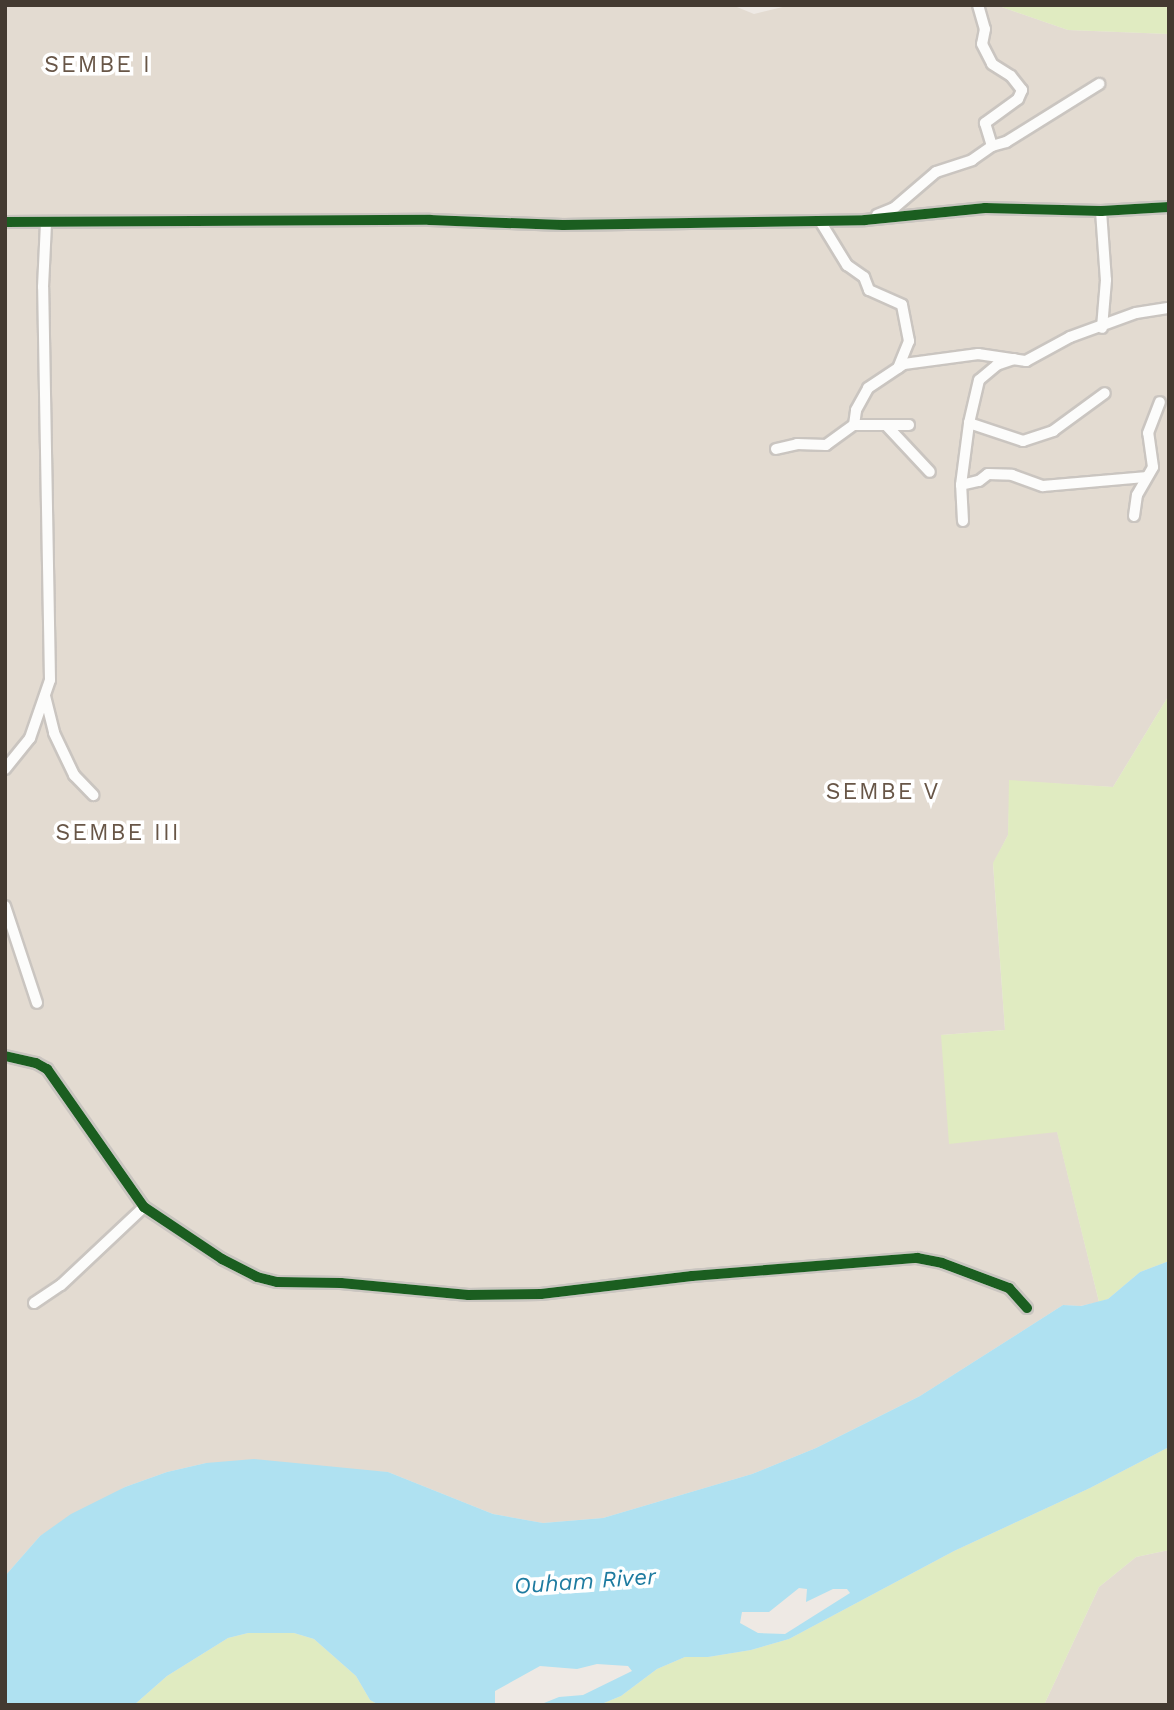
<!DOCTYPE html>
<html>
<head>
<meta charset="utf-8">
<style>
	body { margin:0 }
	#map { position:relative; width:1174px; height:1710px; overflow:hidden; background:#eee9e4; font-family:"Work Sans",sans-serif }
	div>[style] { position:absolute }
	.residential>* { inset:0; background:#e3dbd1 }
	.green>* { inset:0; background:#e0ebc1 }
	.water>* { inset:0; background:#afe1f1 }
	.roads { filter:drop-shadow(2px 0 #cac5c0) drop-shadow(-2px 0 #cac5c0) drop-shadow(0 2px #cac5c0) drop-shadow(0 -2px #cac5c0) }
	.street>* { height:10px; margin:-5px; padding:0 5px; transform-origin:5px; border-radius:5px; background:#fcfcfb }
	.cycleway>* { height:10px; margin:-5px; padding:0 5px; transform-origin:5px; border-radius:5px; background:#1b5e20 }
	span { translate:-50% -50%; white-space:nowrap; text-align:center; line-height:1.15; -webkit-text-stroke:7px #fff; paint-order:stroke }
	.neighbourhood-label { font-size:23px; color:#685647; letter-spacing:2px }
	.water-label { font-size:23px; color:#1e7ba0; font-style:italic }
	.frame { position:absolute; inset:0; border:7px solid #443a31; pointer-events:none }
</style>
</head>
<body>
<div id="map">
	<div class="residential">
		<div style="clip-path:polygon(5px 5px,732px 5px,754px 14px,791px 5px,996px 5px,1068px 30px,1169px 34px,1169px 695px,1113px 787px,1010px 781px,1008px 835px,993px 864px,1005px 1030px,941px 1035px,1057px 1131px,1099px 1302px,1080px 1306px,1063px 1305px,920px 1396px,816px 1448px,752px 1474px,603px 1518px,543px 1523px,493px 1514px,388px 1472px,206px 1463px,167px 1472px,125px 1487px,40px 1536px,5px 1576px)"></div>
		<div style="clip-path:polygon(1169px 1550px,1169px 1705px,1044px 1705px,1099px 1587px,1136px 1557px)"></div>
	</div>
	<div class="green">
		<div style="clip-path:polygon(996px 5px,1169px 5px,1169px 34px,1068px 30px)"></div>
		<div style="clip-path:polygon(1169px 695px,1169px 1261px,1140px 1272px,1108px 1299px,1099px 1302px,1057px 1132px,949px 1144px,941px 1035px,1005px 1030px,993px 863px,1008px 835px,1009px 780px,1113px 787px)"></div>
		<div style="clip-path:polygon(1169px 1447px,1169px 1550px,1136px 1557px,1099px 1587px,1044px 1705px,599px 1705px,621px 1696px,657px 1669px,685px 1657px,708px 1657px,751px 1650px,789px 1639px,954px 1551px,1090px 1488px)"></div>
		<div style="clip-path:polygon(248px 1633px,294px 1633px,314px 1639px,356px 1676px,370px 1700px,379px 1705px,134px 1705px,167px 1676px,228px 1638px)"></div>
	</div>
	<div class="water">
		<div style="clip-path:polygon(evenodd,1169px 1261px,1169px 1447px,1090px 1488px,954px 1551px,789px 1639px,751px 1650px,708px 1657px,685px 1657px,657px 1669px,621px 1696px,599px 1705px,539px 1705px,559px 1697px,583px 1695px,632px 1671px,628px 1666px,597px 1664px,577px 1669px,540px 1666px,495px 1691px,495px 1705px,379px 1705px,370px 1700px,356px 1676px,314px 1639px,294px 1633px,248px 1633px,228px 1638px,167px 1676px,134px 1705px,5px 1705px,5px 1576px,40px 1536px,71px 1514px,125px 1487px,167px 1472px,206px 1463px,254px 1459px,388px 1472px,493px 1514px,543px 1523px,603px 1518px,752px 1474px,816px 1448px,920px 1396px,1063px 1305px,1081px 1306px,1108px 1299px,1140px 1272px,1169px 1261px,799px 1588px,807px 1589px,806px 1602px,833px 1589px,847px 1589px,850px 1593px,785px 1634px,758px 1633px,740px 1623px,742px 1612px,769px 1612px,799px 1588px)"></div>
	</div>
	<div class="roads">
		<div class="street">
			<div style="left:978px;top:5px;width:25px;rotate:74deg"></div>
			<div style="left:985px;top:29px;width:15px;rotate:101deg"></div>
			<div style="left:982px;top:44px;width:22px;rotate:63deg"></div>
			<div style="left:992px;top:64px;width:22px;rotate:32deg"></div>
			<div style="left:1011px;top:76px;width:18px;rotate:52deg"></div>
			<div style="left:1022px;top:90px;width:10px;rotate:114deg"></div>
			<div style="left:1018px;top:99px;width:41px;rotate:144deg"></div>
			<div style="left:985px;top:123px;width:24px;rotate:73deg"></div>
			<div style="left:1101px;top:211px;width:69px;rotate:85.9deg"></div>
			<div style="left:1106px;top:280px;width:48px;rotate:94.8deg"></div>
			<div style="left:877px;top:215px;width:18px;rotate:-22deg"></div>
			<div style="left:894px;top:208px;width:55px;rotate:-40.6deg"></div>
			<div style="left:936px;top:172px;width:38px;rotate:-18deg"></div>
			<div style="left:972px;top:160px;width:24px;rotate:-35deg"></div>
			<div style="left:992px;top:146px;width:15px;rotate:-16deg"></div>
			<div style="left:1006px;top:142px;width:110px;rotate:-31.9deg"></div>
			<div style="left:820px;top:221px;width:52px;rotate:58.5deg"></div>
			<div style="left:847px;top:265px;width:21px;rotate:35deg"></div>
			<div style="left:864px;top:277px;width:14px;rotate:69deg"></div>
			<div style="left:869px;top:290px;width:36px;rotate:24deg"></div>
			<div style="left:902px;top:305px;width:37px;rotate:79deg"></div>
			<div style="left:909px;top:341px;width:29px;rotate:112deg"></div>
			<div style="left:5px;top:222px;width:425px;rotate:-0.3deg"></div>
			<div style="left:430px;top:220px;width:133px;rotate:2.2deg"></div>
			<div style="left:563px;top:225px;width:302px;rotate:-0.9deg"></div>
			<div style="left:865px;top:220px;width:121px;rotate:-5.7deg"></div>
			<div style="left:985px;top:208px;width:116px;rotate:1.5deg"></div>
			<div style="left:1101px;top:211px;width:68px;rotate:-3.4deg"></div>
			<div style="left:1014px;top:359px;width:18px;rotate:161deg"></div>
			<div style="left:997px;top:365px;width:23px;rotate:140deg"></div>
			<div style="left:979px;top:380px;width:44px;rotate:103.1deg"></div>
			<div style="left:969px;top:423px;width:57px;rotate:18.4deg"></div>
			<div style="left:1023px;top:441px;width:32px;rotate:-18deg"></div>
			<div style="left:1053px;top:431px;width:64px;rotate:-36.2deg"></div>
			<div style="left:854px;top:425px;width:55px"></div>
			<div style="left:886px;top:425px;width:64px;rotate:46.9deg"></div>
			<div style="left:776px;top:449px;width:22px;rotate:-13deg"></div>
			<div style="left:797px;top:444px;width:29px;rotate:2deg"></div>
			<div style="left:826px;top:445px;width:34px;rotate:-36deg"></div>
			<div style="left:854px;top:425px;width:15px;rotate:-82deg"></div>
			<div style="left:856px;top:410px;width:25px;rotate:-61deg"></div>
			<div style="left:868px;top:388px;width:43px;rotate:-33.7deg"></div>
			<div style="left:904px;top:364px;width:75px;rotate:-7.7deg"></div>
			<div style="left:978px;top:354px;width:49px;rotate:8.3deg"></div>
			<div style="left:1026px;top:361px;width:50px;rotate:-28.6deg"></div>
			<div style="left:1070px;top:337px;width:70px;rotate:-20deg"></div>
			<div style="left:1136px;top:313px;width:32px;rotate:-9deg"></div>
			<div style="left:961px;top:485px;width:18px;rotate:-13deg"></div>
			<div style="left:979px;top:481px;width:11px;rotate:-38deg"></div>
			<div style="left:988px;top:474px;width:24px;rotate:2deg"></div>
			<div style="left:1012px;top:475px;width:33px;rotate:20deg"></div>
			<div style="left:1043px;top:486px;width:102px;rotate:-5deg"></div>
			<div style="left:1134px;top:516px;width:21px;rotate:-82deg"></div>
			<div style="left:1137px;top:495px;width:32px;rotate:-60deg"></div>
			<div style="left:1153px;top:467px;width:34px;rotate:-98deg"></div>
			<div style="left:1148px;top:433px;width:33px;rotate:-69deg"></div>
			<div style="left:963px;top:521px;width:36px;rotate:-93deg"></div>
			<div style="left:961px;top:485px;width:63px;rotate:-82.6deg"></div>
			<div style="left:45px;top:696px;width:38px;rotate:76deg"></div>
			<div style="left:54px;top:733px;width:47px;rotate:64.5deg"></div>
			<div style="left:74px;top:775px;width:28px;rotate:46deg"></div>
			<div style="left:5px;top:769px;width:40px;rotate:-51deg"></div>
			<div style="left:30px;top:738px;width:61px;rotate:-71deg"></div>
			<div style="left:50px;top:680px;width:393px;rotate:-91deg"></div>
			<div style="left:43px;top:287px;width:63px;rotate:-87.3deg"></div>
			<div style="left:5px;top:906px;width:102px;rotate:71.7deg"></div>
			<div style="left:5px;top:1056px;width:32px;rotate:13deg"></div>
			<div style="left:36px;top:1063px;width:13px;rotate:29deg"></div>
			<div style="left:47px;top:1069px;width:169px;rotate:54.9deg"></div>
			<div style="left:144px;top:1207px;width:94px;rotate:33.7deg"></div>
			<div style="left:222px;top:1259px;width:39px;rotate:27deg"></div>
			<div style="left:257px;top:1277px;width:21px;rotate:14deg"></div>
			<div style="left:277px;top:1282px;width:64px;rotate:0.9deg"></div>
			<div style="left:341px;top:1283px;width:128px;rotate:5.4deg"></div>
			<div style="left:468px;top:1295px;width:73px;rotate:-0.8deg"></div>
			<div style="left:541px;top:1294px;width:152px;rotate:-6.8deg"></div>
			<div style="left:692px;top:1276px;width:226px;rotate:-4.6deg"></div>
			<div style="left:917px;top:1258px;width:25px;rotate:11deg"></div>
			<div style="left:942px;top:1263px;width:72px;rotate:20.5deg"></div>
			<div style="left:1009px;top:1288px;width:27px;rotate:48deg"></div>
			<div style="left:34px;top:1303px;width:32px;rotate:-34deg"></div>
			<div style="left:61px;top:1285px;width:114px;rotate:-43.2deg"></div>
		</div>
	</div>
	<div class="cycleway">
		<div style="left:5px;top:222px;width:425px;rotate:-0.3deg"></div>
		<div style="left:430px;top:220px;width:133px;rotate:2.2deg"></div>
		<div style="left:563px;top:225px;width:302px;rotate:-0.9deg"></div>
		<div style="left:865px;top:220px;width:121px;rotate:-5.7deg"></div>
		<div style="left:985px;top:208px;width:116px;rotate:1.5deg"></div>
		<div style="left:1101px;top:211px;width:68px;rotate:-3.4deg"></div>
		<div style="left:5px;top:1056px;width:32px;rotate:13deg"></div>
		<div style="left:36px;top:1063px;width:13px;rotate:29deg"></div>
		<div style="left:47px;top:1069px;width:169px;rotate:54.9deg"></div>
		<div style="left:144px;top:1207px;width:94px;rotate:33.7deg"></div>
		<div style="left:222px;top:1259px;width:39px;rotate:27deg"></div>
		<div style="left:257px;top:1277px;width:21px;rotate:14deg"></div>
		<div style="left:277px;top:1282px;width:64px;rotate:0.9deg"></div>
		<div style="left:341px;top:1283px;width:128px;rotate:5.4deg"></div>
		<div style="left:468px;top:1295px;width:73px;rotate:-0.8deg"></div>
		<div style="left:541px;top:1294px;width:152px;rotate:-6.8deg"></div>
		<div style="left:692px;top:1276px;width:226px;rotate:-4.6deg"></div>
		<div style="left:917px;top:1258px;width:25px;rotate:11deg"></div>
		<div style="left:942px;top:1263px;width:72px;rotate:20.5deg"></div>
		<div style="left:1009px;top:1288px;width:27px;rotate:48deg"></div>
	</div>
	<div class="neighbourhood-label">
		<span style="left:98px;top:65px">SEMBE I</span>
		<span style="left:883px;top:792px">SEMBE V</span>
		<span style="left:118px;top:833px">SEMBE III</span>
	</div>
	<div class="water-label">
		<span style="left:585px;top:1582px;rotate:-4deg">Ouham River</span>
	</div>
	<div class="frame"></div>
</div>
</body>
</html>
